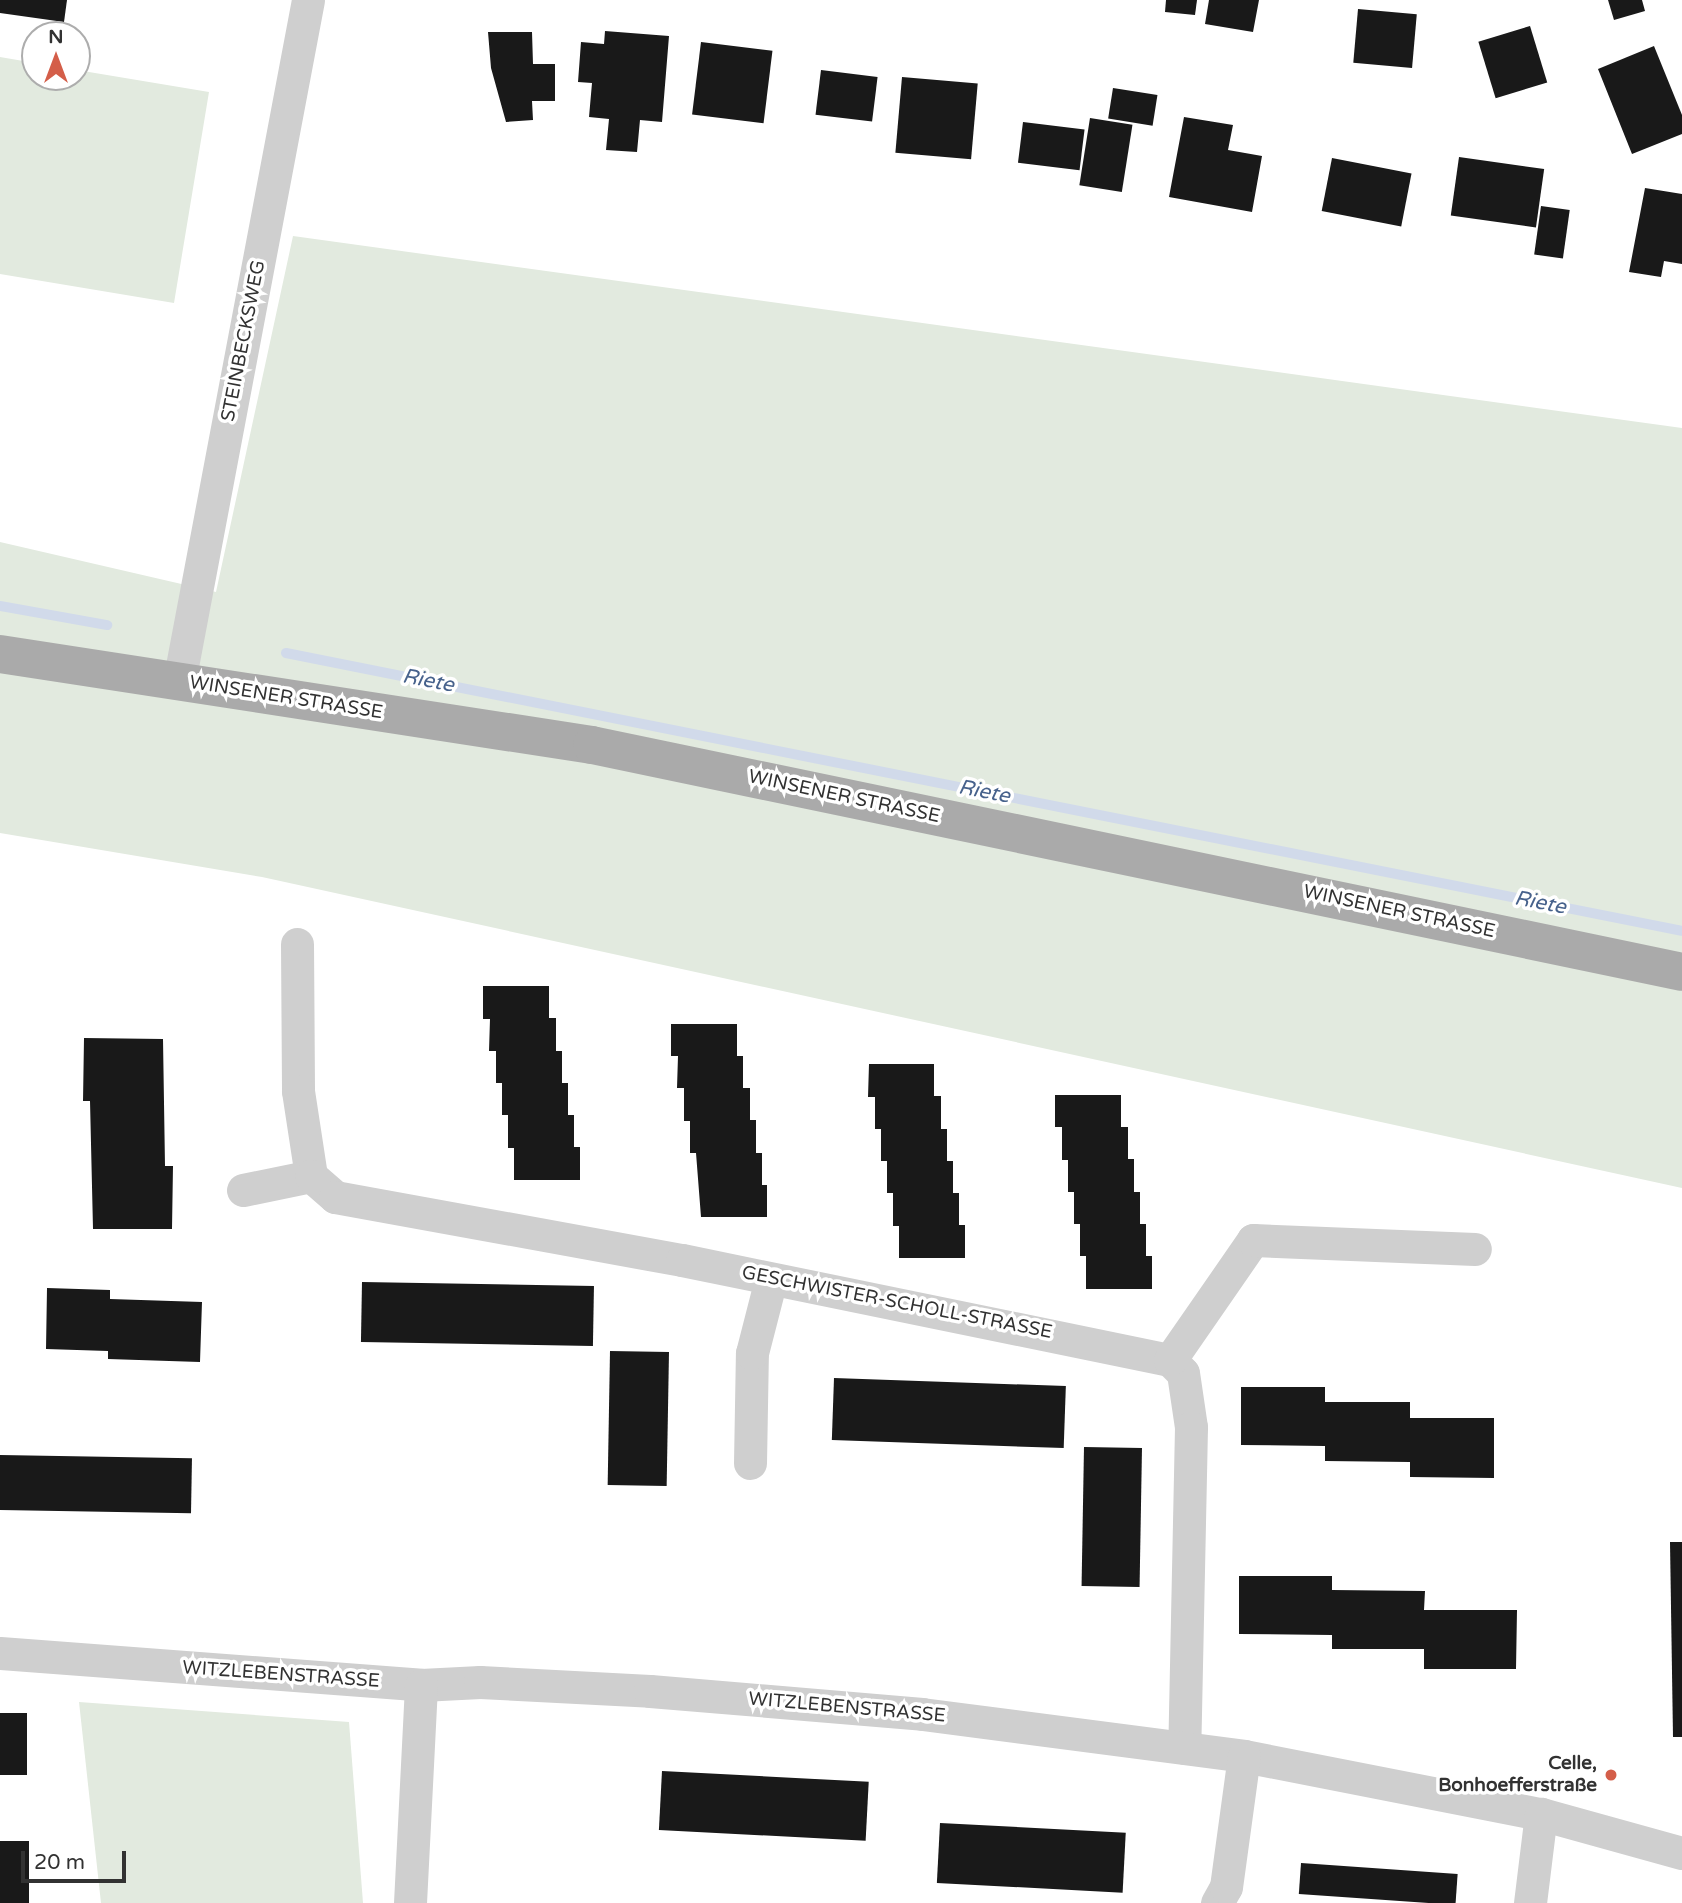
<!DOCTYPE html>
<html>
<head>
<meta charset="utf-8">
<style>
	body { margin:0 }
	#map { position:relative; width:1682px; height:1903px; overflow:hidden; background:#fff; font-family:"Varela Round",sans-serif }
	div>[style] { position:absolute }
	.green>* { inset:0; background:#e2eadf }
	.stream>* { height:10px; margin:-5px; padding:0 5px; transform-origin:5px; border-radius:5px; background:#d1daea }
	.building>* { inset:0; background:#191919; transform-origin:0 0 }
	.minor>* { height:33px; margin:-16.5px; padding:0 16.5px; transform-origin:16.5px; border-radius:16.5px; background:#cfcfcf }
	.major>* { height:38px; margin:-19px; padding:0 19px; transform-origin:19px; border-radius:19px; background:#aaa }
	.dots>* { width:19px; height:19px; translate:-50% -50%; box-sizing:border-box; border:4px solid #fff; border-radius:50% }
	span { translate:-50% -50%; white-space:nowrap; text-align:center; line-height:1.15; -webkit-text-stroke:7px #fff; paint-order:stroke }
	.street-label { font-size:19px; color:#323232 }
	.poi-label { font-size:19px; color:#323232; font-weight:700 }
	.right { translate:-100% -50%; text-align:right }
	.water-label { font-size:21px; color:#47628c; font-style:italic }
	.north { position:absolute; left:21px; top:21px; width:70px; height:70px; box-sizing:border-box; background:#fff; border:2px solid #adadad; border-radius:50%; rotate:0deg; font-size:19px; font-weight:700; line-height:28px; text-align:center; color:#323232 }
	.north::after { content:''; display:block; margin:auto; width:24px; height:32px; background:#d45e49; clip-path:polygon(50% 0,100% 100%,50% 72%,0 100%) }
	.scale { position:absolute; left:21px; top:1851px; width:105px; height:32px; box-sizing:border-box; border:4px solid #323232; border-top:0; padding-left:9px; font-size:21px; line-height:24px; white-space:nowrap; color:#323232; -webkit-text-stroke:5px #fff; paint-order:stroke }
</style>
</head>
<body>
<div id="map">
	<div class="green">
		<div style="clip-path:polygon(0 57px,35px 63px,35px 77px,77px 77px,77px 70px,209px 92px,174px 303px,0 274px)"></div>
		<div style="clip-path:polygon(293px 236px,1682px 428px,1682px 1188px,262px 877px,0 833px,0 542px,216px 592px)"></div>
		<div style="clip-path:polygon(79px 1702px,349px 1722px,363px 1903px,101px 1903px)"></div>
	</div>
	<div class="stream">
		<div style="left:0;top:606px;width:109px;rotate:10.1deg"></div>
		<div style="left:286px;top:653px;width:1423px;rotate:11.26deg"></div>
	</div>
	<div class="building">
		<div style="clip-path:polygon(0 0,67px 0,64px 22px,0 13px)"></div>
		<div style="clip-path:polygon(1166px 0,1197px 0,1195px 15px,1165px 12px)"></div>
		<div style="clip-path:polygon(1209px 0,1259px 0,1253px 32px,1205px 24px)"></div>
		<div style="clip-path:polygon(1608px 0,1642px 0,1645px 11px,1614px 20px)"></div>
		<div style="left:1358px;top:9px;width:59px;height:54px;rotate:5deg"></div>
		<div style="left:1530px;top:26px;width:59px;height:54px;rotate:73deg"></div>
		<div style="clip-path:polygon(605px 31px,669px 36px,662px 122px,640px 120px,637px 152px,606px 150px,609px 119px,589px 117px,592px 83px,578px 82px,581px 42px,604px 44px)"></div>
		<div style="clip-path:polygon(488px 32px,532px 32px,533px 64px,555px 64px,555px 101px,532px 101px,533px 120px,506px 122px,491px 68px)"></div>
		<div style="left:701px;top:42px;width:72px;height:73px;rotate:7deg"></div>
		<div style="clip-path:polygon(1654px 46px,1682px 115px,1682px 134px,1632px 154px,1598px 69px)"></div>
		<div style="left:821px;top:70px;width:57px;height:45px;rotate:7deg"></div>
		<div style="left:902px;top:77px;width:76px;height:76px;rotate:5deg"></div>
		<div style="left:1113px;top:88px;width:45px;height:31px;rotate:9deg"></div>
		<div style="clip-path:polygon(1184px 117px,1233px 125px,1228px 150px,1262px 156px,1252px 212px,1169px 197px)"></div>
		<div style="left:1090px;top:118px;width:43px;height:68px;rotate:9deg"></div>
		<div style="left:1023px;top:122px;width:62px;height:41px;rotate:7deg"></div>
		<div style="left:1459px;top:157px;width:86px;height:59px;rotate:8deg"></div>
		<div style="left:1332px;top:158px;width:81px;height:54px;rotate:11deg"></div>
		<div style="clip-path:polygon(1645px 188px,1682px 194px,1682px 264px,1664px 261px,1661px 277px,1629px 272px)"></div>
		<div style="left:1541px;top:206px;width:29px;height:49px;rotate:8deg"></div>
		<div style="clip-path:polygon(483px 986px,549px 986px,549px 1018px,556px 1018px,556px 1051px,562px 1051px,562px 1083px,568px 1083px,568px 1115px,574px 1115px,574px 1147px,580px 1147px,580px 1180px,514px 1180px,514px 1148px,508px 1148px,508px 1115px,502px 1115px,502px 1083px,496px 1083px,496px 1051px,489px 1051px,490px 1019px,483px 1019px)"></div>
		<div style="clip-path:polygon(671px 1024px,737px 1024px,737px 1056px,743px 1056px,743px 1088px,750px 1088px,750px 1120px,756px 1120px,756px 1153px,762px 1153px,762px 1185px,767px 1185px,767px 1217px,701px 1217px,696px 1153px,690px 1153px,690px 1121px,684px 1121px,684px 1088px,677px 1088px,678px 1056px,671px 1056px)"></div>
		<div style="clip-path:polygon(84px 1038px,163px 1039px,165px 1166px,173px 1166px,172px 1229px,93px 1229px,90px 1101px,83px 1101px)"></div>
		<div style="clip-path:polygon(869px 1064px,934px 1064px,934px 1096px,941px 1096px,941px 1129px,947px 1129px,947px 1161px,953px 1161px,953px 1193px,959px 1193px,959px 1225px,965px 1225px,965px 1258px,899px 1258px,899px 1226px,893px 1226px,893px 1193px,887px 1193px,887px 1161px,881px 1161px,881px 1129px,875px 1129px,875px 1097px,868px 1097px)"></div>
		<div style="clip-path:polygon(1055px 1095px,1121px 1095px,1121px 1127px,1128px 1127px,1128px 1159px,1134px 1159px,1134px 1192px,1140px 1192px,1140px 1224px,1146px 1224px,1146px 1256px,1152px 1256px,1152px 1289px,1086px 1289px,1086px 1256px,1080px 1256px,1080px 1224px,1074px 1224px,1074px 1192px,1068px 1192px,1068px 1160px,1062px 1160px,1062px 1127px,1055px 1127px)"></div>
		<div style="left:362px;top:1282px;width:232px;height:60px;rotate:1deg"></div>
		<div style="clip-path:polygon(47px 1288px,110px 1290px,110px 1299px,202px 1302px,200px 1362px,108px 1359px,108px 1351px,46px 1349px)"></div>
		<div style="left:610px;top:1351px;width:59px;height:134px;rotate:1deg"></div>
		<div style="left:834px;top:1378px;width:232px;height:62px;rotate:2deg"></div>
		<div style="clip-path:polygon(1241px 1387px,1325px 1387px,1325px 1402px,1410px 1402px,1410px 1418px,1494px 1418px,1494px 1478px,1410px 1477px,1410px 1462px,1325px 1461px,1325px 1446px,1241px 1445px)"></div>
		<div style="left:1084px;top:1447px;width:58px;height:139px;rotate:1deg"></div>
		<div style="left:0;top:1455px;width:192px;height:55px;rotate:1deg"></div>
		<div style="clip-path:polygon(1670px 1542px,1682px 1542px,1682px 1737px,1673px 1737px)"></div>
		<div style="clip-path:polygon(1239px 1576px,1332px 1576px,1332px 1590px,1425px 1591px,1424px 1610px,1517px 1610px,1516px 1669px,1424px 1669px,1424px 1649px,1332px 1649px,1332px 1635px,1239px 1634px)"></div>
		<div style="left:0;top:1713px;width:27px;height:62px"></div>
		<div style="left:662px;top:1771px;width:207px;height:59px;rotate:3deg"></div>
		<div style="left:940px;top:1823px;width:186px;height:60px;rotate:3deg"></div>
		<div style="left:0;top:1841px;width:29px;height:62px"></div>
		<div style="left:1301px;top:1863px;width:157px;height:31px;rotate:4deg"></div>
	</div>
	<div class="minor">
		<div style="left:179px;top:682px;width:694px;rotate:-79.29deg"></div>
		<div style="left:297px;top:944px;width:147px;rotate:89.6deg"></div>
		<div style="left:298px;top:1091px;width:86px;rotate:81.3deg"></div>
		<div style="left:243px;top:1190px;width:69px;rotate:-11.6deg"></div>
		<div style="left:311px;top:1176px;width:32px;rotate:41deg"></div>
		<div style="left:335px;top:1197px;width:353px;rotate:10.3deg"></div>
		<div style="left:682px;top:1260px;width:498px;rotate:11.6deg"></div>
		<div style="left:1170px;top:1360px;width:18px;rotate:45deg"></div>
		<div style="left:1183px;top:1373px;width:55px;rotate:81.6deg"></div>
		<div style="left:1191px;top:1427px;width:321px;rotate:91.2deg"></div>
		<div style="left:1170px;top:1360px;width:146px;rotate:-55.3deg"></div>
		<div style="left:1253px;top:1240px;width:222px;rotate:2.3deg"></div>
		<div style="left:750px;top:1463px;width:110px;rotate:-89deg"></div>
		<div style="left:752px;top:1353px;width:76px;rotate:-75.6deg"></div>
		<div style="left:0;top:1653px;width:422px;rotate:4.3deg"></div>
		<div style="left:421px;top:1685px;width:59px;rotate:-2.9deg"></div>
		<div style="left:480px;top:1682px;width:170px;rotate:3deg"></div>
		<div style="left:650px;top:1691px;width:273px;rotate:4.8deg"></div>
		<div style="left:922px;top:1714px;width:325px;rotate:7.4deg"></div>
		<div style="left:1244px;top:1756px;width:303px;rotate:11.1deg"></div>
		<div style="left:1541px;top:1814px;width:146px;rotate:15.5deg"></div>
		<div style="left:410px;top:1903px;width:218px;rotate:-87.1deg"></div>
		<div style="left:1217px;top:1903px;width:18px;rotate:-61deg"></div>
		<div style="left:1226px;top:1887px;width:132px;rotate:-82.2deg"></div>
		<div style="left:1530px;top:1903px;width:90px;rotate:-83deg"></div>
	</div>
	<div class="major">
		<div style="left:0;top:654px;width:599px;rotate:8.74deg"></div>
		<div style="left:592px;top:745px;width:1113px;rotate:11.76deg"></div>
	</div>
	<div class="dots">
		<div style="left:1611px;top:1775px;background:#d45e49"></div>
	</div>
	<div class="street-label">
		<span style="left:244px;top:341px;rotate:-79deg">STEINBECKSWEG</span>
		<span style="left:286px;top:698px;rotate:9deg">WINSENER STRASSE</span>
		<span style="left:844px;top:797px;rotate:12deg">WINSENER STRASSE</span>
		<span style="left:1399px;top:912px;rotate:12deg">WINSENER STRASSE</span>
		<span style="left:897px;top:1303px;rotate:11deg">GESCHWISTER-SCHOLL-STRASSE</span>
		<span style="left:281px;top:1675px;rotate:4deg">WITZLEBENSTRASSE</span>
		<span style="left:847px;top:1708px;rotate:5deg">WITZLEBENSTRASSE</span>
	</div>
	<div class="poi-label">
		<span class="right" style="left:1597px;top:1775px">Celle,<br>Bonhoefferstraße</span>
	</div>
	<div class="water-label">
		<span style="left:428px;top:681px;rotate:11deg">Riete</span>
		<span style="left:984px;top:792px;rotate:11deg">Riete</span>
		<span style="left:1540px;top:903px;rotate:11deg">Riete</span>
	</div>
	<div class="north">N</div>
	<div class="scale">20 m</div>
</div>
</body>
</html>
